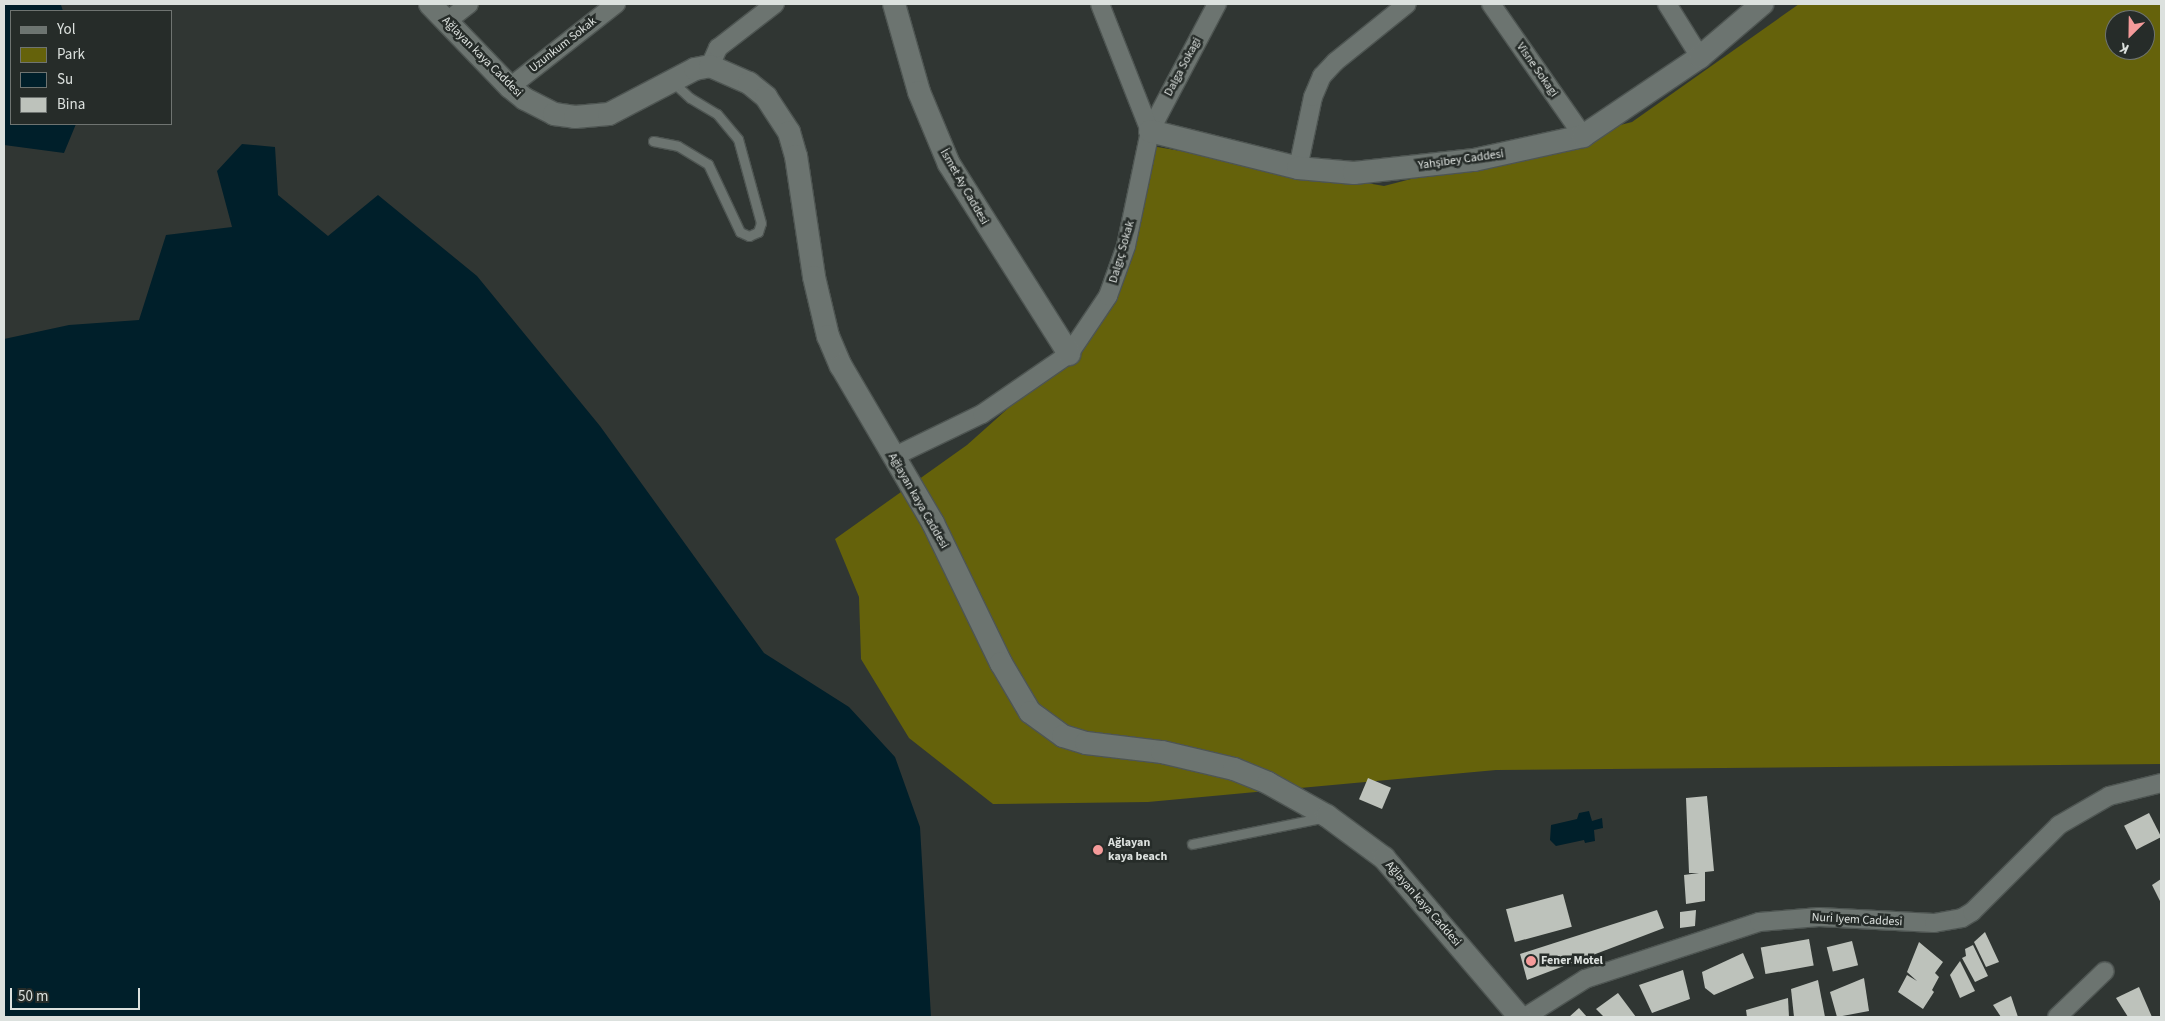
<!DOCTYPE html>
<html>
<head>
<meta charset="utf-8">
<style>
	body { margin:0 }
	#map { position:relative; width:2165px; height:1021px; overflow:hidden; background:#303633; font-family:"Source Sans 3",sans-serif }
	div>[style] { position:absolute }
	.green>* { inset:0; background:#65620b }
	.water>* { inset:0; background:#001f2a }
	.building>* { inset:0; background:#bdc2bb; transform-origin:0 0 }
	.roads { filter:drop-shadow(1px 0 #4e5552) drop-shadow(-1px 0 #4e5552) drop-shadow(0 1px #4e5552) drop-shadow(0 -1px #4e5552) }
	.service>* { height:9px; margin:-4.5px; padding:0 4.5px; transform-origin:4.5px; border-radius:4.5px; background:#6c7470 }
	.minor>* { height:18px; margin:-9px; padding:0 9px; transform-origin:9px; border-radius:9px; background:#6c7470 }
	.tertiary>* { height:22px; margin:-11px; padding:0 11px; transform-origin:11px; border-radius:11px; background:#6c7470 }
	.dots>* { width:14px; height:14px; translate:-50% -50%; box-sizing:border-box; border:2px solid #262c29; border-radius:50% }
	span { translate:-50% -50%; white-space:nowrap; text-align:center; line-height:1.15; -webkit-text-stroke:5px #262c29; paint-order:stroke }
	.street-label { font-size:12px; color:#dce1de }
	.poi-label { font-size:12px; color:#dce1de; font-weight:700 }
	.left { translate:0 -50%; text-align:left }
	.frame { position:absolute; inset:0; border:5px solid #dce1de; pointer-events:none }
	.legend { position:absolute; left:10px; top:10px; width:162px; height:115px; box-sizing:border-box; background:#262c29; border:1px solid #6f7471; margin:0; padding:6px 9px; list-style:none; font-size:15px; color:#dce1de }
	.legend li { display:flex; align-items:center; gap:10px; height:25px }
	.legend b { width:25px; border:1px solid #6f7471 }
	.north { position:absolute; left:2105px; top:10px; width:50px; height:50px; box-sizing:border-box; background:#262c29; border:1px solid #6f7471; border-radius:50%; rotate:203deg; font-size:14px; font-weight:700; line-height:20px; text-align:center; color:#dce1de }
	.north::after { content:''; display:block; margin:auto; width:18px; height:22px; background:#f59b9a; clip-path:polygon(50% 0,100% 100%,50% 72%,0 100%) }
	.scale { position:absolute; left:10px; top:988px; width:130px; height:22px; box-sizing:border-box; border:2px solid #dce1de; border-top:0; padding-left:6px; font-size:15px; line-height:18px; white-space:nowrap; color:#dce1de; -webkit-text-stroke:4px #262c29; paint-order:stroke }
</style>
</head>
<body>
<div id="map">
	<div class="green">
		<div style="clip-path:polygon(evenodd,1799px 4px,2161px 4px,2161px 764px,1496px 770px,1148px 802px,993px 804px,909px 738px,861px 659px,859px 597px,835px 539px,967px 445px,1069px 354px,1108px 296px,1146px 145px,1384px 186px,1632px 122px,1799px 4px,2115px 20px,2145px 20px,2145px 50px,2115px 50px,2115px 20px)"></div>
	</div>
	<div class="water">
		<div style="clip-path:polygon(4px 4px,61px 5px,63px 11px,11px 11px,11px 124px,76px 124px,64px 153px,4px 145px)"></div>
		<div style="clip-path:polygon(242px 144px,275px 147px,278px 195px,328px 236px,378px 195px,477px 276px,600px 426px,764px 653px,849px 707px,895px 757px,920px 827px,931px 1017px,4px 1017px,4px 339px,69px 325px,139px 320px,166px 235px,232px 227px,217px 171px)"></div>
		<div style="clip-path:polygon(1589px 811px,1592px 821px,1602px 818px,1603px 828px,1594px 830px,1595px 841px,1585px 843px,1584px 840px,1556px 846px,1550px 840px,1551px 825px,1577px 819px,1579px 813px)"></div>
	</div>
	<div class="building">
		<div style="left:1368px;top:778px;width:25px;height:23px;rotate:23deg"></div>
		<div style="clip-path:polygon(1707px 796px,1714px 871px,1705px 872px,1705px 901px,1686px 904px,1684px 875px,1699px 873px,1689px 873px,1686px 798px)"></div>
		<div style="left:2149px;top:813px;width:27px;height:28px;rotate:63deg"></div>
		<div style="clip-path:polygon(2161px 879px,2161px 903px,2152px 885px)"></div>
		<div style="left:1563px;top:894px;width:34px;height:59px;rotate:75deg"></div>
		<div style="clip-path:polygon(1657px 910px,1664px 928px,1527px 980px,1520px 954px)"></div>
		<div style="clip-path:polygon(1696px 910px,1695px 926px,1680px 928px,1680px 912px)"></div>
		<div style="clip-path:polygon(1985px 932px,1999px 962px,1986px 967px,1974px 942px)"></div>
		<div style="left:1809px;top:939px;width:27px;height:49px;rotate:80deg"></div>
		<div style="left:1852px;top:941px;width:25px;height:26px;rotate:76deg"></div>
		<div style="clip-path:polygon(1919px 942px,1943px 962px,1935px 973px,1939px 977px,1932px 990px,1934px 992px,1923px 1009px,1898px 992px,1907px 975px,1917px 981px,1907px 972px)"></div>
		<div style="clip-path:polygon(1973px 945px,1988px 976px,1975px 982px,1962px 958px,1966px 956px,1965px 949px)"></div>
		<div style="clip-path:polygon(1743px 953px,1754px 978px,1714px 995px,1705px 988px,1702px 972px)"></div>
		<div style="clip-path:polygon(1960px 961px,1975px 991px,1960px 998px,1950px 975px)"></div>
		<div style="clip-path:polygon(1683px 970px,1690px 999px,1652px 1013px,1639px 985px)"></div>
		<div style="clip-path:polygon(1864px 978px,1869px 1011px,1837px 1017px,1830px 992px)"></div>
		<div style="clip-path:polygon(1818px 980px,1825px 1017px,1794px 1017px,1791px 989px)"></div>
		<div style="clip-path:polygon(2139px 987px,2152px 1017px,2128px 1017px,2116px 998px)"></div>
		<div style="clip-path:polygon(1618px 993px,1636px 1017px,1604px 1017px,1596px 1009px)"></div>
		<div style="clip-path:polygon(2011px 996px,2018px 1017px,2001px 1017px,1993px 1005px)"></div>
		<div style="clip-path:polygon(1788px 998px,1789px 1017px,1747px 1017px,1746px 1010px)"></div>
		<div style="clip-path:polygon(1579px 1008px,1587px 1017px,1569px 1017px)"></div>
	</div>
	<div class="roads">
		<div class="service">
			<div style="left:653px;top:141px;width:25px;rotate:11deg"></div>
			<div style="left:678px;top:146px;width:35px;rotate:31deg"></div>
			<div style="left:708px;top:164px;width:75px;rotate:64.8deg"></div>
			<div style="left:740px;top:232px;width:10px;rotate:24deg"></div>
			<div style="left:749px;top:236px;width:10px;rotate:-24deg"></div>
			<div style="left:758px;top:232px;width:9px;rotate:-72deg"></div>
			<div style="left:761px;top:223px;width:87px;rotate:-105.3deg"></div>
			<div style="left:738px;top:139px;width:33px;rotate:-130deg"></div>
			<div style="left:717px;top:114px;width:31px;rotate:-149deg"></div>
			<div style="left:690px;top:98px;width:25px;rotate:-137deg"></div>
			<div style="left:1192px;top:844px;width:132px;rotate:-11.4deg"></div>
		</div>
		<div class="minor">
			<div style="left:1491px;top:4px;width:161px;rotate:55.1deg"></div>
			<div style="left:1667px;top:4px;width:62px;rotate:58.1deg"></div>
			<div style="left:446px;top:22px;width:29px;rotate:-38deg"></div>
			<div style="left:710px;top:66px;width:20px;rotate:-66deg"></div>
			<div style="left:718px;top:48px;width:72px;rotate:-37.7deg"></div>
			<div style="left:510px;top:87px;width:135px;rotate:-38.1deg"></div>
			<div style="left:1150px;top:131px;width:144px;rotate:-62.2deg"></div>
			<div style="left:1298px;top:168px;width:73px;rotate:-78.1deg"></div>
			<div style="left:1313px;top:97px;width:23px;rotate:-67deg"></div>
			<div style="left:1322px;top:76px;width:19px;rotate:-47deg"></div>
			<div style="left:1335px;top:62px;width:92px;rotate:-38.9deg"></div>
			<div style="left:893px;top:457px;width:99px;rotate:-25.8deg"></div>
			<div style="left:982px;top:414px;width:106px;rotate:-34.6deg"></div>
			<div style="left:1069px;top:354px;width:70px;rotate:-56.1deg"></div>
			<div style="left:1108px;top:296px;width:53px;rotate:-70.2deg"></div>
			<div style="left:1126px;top:246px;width:117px;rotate:-78.2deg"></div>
			<div style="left:1150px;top:131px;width:136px;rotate:-111.5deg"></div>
			<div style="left:1525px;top:1017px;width:71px;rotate:-32.3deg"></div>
			<div style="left:1585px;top:979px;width:183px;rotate:-18.1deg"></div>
			<div style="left:1759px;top:922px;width:60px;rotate:-4.8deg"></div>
			<div style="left:1819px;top:917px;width:115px;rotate:3deg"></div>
			<div style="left:1934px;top:923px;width:28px;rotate:-10deg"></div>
			<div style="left:1962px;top:918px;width:12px;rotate:-31deg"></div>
			<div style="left:1972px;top:912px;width:123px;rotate:-45deg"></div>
			<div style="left:2059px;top:825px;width:58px;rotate:-30.1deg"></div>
			<div style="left:2109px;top:796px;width:54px;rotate:-14deg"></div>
			<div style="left:2057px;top:1017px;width:66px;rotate:-43.8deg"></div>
		</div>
		<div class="tertiary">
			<div style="left:430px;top:4px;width:115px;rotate:46.1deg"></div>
			<div style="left:510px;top:87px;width:19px;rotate:39deg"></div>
			<div style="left:525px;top:99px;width:33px;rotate:27deg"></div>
			<div style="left:554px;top:114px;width:21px;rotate:8deg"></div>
			<div style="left:575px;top:117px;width:34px;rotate:-5deg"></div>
			<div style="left:609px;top:114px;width:97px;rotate:-27.6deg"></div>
			<div style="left:695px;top:69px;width:15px;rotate:-11deg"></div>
			<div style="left:710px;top:66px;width:43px;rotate:23.6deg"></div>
			<div style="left:749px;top:83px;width:22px;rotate:39deg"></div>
			<div style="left:766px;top:97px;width:42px;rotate:56.7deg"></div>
			<div style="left:789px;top:132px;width:25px;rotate:74deg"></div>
			<div style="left:796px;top:156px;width:122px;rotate:81.5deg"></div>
			<div style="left:814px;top:277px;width:61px;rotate:76.7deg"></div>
			<div style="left:828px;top:336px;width:33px;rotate:67deg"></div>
			<div style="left:841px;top:366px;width:182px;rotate:59.6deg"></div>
			<div style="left:933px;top:523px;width:156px;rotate:64.1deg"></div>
			<div style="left:1001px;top:663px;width:57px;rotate:59.4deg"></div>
			<div style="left:1030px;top:712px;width:41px;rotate:36deg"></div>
			<div style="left:1063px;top:736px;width:24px;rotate:17deg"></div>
			<div style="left:1086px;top:743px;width:77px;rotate:6.8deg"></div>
			<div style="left:1162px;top:752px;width:74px;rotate:13.3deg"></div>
			<div style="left:1234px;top:769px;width:37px;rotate:22deg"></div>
			<div style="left:1268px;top:783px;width:68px;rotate:29.2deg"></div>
			<div style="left:1327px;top:816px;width:71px;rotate:36.4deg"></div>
			<div style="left:1384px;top:858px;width:209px;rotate:49.5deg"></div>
			<div style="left:894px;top:4px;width:91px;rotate:74.1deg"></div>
			<div style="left:919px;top:92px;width:78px;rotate:67.4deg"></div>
			<div style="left:949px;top:164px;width:225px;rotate:57.7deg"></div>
			<div style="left:1150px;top:131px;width:153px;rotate:14deg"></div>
			<div style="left:1298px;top:168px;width:56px;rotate:5.1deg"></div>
			<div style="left:1354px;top:173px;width:121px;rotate:-6.2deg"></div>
			<div style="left:1474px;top:160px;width:112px;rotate:-12.4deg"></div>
			<div style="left:1583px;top:136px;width:141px;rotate:-34deg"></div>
			<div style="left:1700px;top:57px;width:82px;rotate:-40.5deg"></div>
		</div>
	</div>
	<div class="dots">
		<div style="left:1098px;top:850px;background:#f59b9a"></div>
		<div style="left:1531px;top:961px;background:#f59b9a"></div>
	</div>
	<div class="street-label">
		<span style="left:563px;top:45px;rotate:-38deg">Uzunkum Sokak</span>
		<span style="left:482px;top:57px;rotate:45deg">Ağlayan kaya Caddesi</span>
		<span style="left:1183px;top:67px;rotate:-62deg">Dalga Sokagi</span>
		<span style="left:1537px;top:70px;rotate:55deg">Visne Sokagi</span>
		<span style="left:1461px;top:160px;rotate:-8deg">Yahşibey Caddesi</span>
		<span style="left:964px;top:187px;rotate:60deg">İsmet Ay Caddesi</span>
		<span style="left:1122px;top:252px;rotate:-74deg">Dalgıç Sokak</span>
		<span style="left:918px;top:501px;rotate:60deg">Ağlayan kaya Caddesi</span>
		<span style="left:1423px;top:904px;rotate:49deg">Ağlayan kaya Caddesi</span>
		<span style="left:1857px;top:920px;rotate:3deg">Nuri Iyem Caddesi</span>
	</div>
	<div class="poi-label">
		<span class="left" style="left:1108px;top:850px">Ağlayan<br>kaya beach</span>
		<span class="left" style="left:1541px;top:961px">Fener Motel</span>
	</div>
	<div class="frame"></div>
	<ul class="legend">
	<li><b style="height:6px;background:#6c7470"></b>Yol</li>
	<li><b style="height:14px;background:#65620b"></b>Park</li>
	<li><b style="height:14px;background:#001f2a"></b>Su</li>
	<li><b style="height:14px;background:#bdc2bb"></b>Bina</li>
	</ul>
	<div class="north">K</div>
	<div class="scale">50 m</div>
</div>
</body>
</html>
